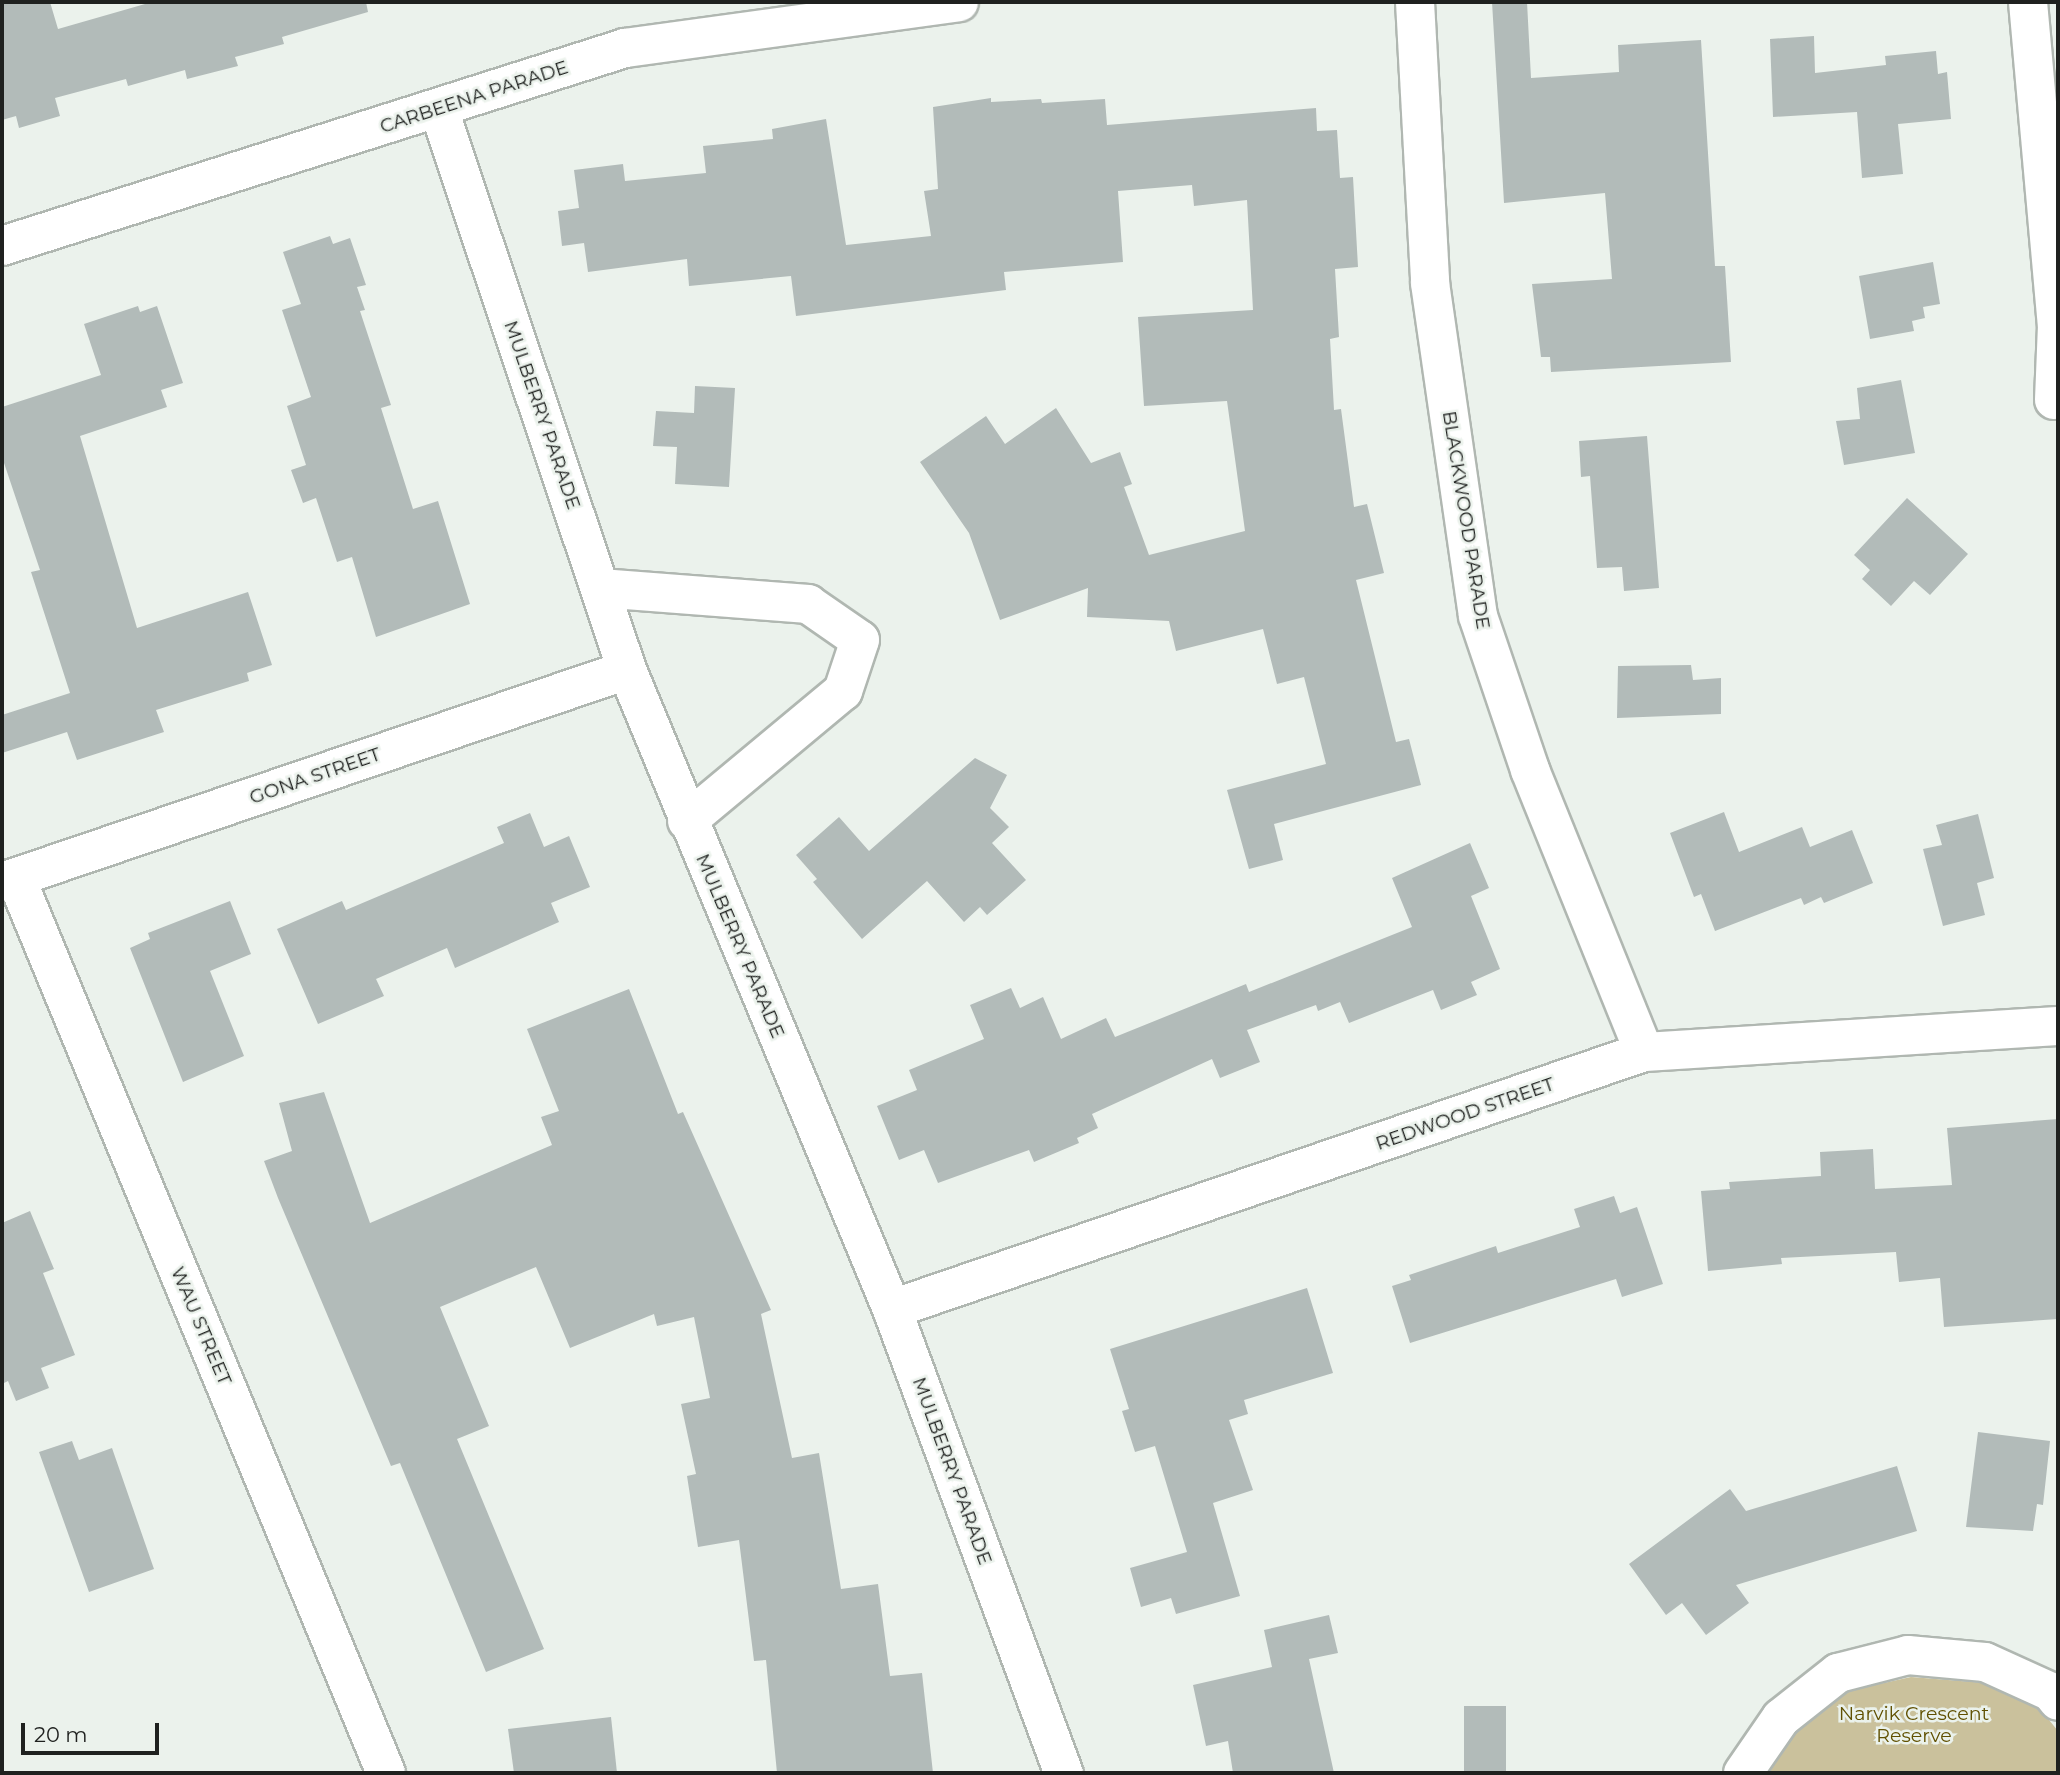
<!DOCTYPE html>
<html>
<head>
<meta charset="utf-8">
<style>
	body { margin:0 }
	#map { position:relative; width:2060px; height:1775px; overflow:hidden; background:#ebf2ec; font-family:Montserrat,sans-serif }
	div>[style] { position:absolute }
	.green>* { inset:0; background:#cac19c }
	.building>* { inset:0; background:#b2bbb9; transform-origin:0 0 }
	.roads { filter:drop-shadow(2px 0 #b0b7b1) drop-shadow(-2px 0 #b0b7b1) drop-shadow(0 2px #b0b7b1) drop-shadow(0 -2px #b0b7b1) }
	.minor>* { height:38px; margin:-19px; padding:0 19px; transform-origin:19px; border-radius:19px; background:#fff }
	span { translate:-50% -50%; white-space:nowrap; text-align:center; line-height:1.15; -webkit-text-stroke:5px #ebf2ec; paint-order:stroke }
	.street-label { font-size:19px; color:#1f211f }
	.park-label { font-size:19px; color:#605001 }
	.frame { position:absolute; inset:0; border:4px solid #1f211f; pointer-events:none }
	.scale { position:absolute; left:21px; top:1723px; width:138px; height:32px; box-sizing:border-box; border:4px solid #1f211f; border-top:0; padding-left:9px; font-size:21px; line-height:24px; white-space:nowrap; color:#1f211f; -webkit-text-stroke:5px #ebf2ec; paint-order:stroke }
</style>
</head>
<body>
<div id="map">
	<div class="green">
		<div style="clip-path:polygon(1911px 1677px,1985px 1683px,2041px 1710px,2058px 1731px,2058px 1773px,1769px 1773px,1796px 1731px,1848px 1691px)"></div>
	</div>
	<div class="building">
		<div style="clip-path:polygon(2px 2px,50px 2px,58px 29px,152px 2px,366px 2px,368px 12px,282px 37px,284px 44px,235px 57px,238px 66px,187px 79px,185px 70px,128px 86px,126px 79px,55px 98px,60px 116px,19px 128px,16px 116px,2px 120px)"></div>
		<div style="clip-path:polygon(1492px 2px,1527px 2px,1531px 78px,1619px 72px,1618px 45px,1701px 40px,1715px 266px,1725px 266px,1731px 362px,1551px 372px,1550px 357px,1541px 357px,1532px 284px,1612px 279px,1605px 193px,1504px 203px)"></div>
		<div style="clip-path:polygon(1814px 36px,1815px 73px,1886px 65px,1885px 56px,1936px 51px,1938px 74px,1947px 72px,1951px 119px,1898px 124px,1903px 174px,1862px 178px,1857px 112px,1773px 117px,1770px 39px)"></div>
		<div style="clip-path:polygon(991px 98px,991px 102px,1041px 99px,1042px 103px,1105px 99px,1107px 125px,1316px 108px,1317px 131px,1337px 130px,1340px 178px,1353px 177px,1358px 267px,1335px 269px,1339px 337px,1330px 339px,1334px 410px,1341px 409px,1354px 507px,1367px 504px,1384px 573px,1356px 580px,1396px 742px,1409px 739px,1421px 785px,1274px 824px,1283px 860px,1249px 869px,1227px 790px,1326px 764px,1304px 677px,1277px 684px,1263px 629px,1176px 651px,1169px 621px,1087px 617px,1088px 588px,1000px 620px,969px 533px,920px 462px,986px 416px,1005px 444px,1056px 408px,1091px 463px,1120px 452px,1132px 484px,1124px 487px,1149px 555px,1245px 531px,1227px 401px,1144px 406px,1138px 317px,1253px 310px,1247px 200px,1194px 206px,1192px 185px,1118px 191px,1123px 262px,1004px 272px,1006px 290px,796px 316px,791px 276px,689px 286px,687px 259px,588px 272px,584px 243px,562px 246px,558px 211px,579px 208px,574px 170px,623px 164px,625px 181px,706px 173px,703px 146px,773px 139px,772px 129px,826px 119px,846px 245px,931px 236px,924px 191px,938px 189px,933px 107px)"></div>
		<div style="clip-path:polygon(330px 236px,333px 244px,350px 238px,366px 285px,357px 287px,365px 310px,360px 311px,391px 405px,381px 408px,413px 509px,438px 501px,470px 604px,376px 637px,352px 557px,337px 562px,316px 498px,303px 503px,291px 470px,306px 465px,287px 406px,311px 397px,282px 310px,301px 304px,283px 252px)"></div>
		<div style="clip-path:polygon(1933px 262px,1940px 304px,1923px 307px,1925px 318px,1912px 321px,1914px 331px,1870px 339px,1859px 276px)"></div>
		<div style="clip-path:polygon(138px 306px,140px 312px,157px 306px,183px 383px,161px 390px,167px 407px,80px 436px,137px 628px,248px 592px,272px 665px,247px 673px,249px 681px,156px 710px,164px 732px,77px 760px,67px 732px,2px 753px,2px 715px,70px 693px,31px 572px,40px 570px,2px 457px,2px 407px,101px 375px,84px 324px)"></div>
		<div style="clip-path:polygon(1901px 380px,1915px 453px,1844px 465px,1836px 421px,1860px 419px,1857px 388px)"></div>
		<div style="clip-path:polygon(695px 386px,735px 388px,729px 487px,675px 484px,677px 447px,653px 446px,656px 411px,694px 413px)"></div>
		<div style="clip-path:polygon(1647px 436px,1659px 588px,1624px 591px,1622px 567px,1597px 568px,1590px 476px,1581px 477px,1579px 441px)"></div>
		<div style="clip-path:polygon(1907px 498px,1968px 554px,1930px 595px,1914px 581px,1891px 606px,1862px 579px,1870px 570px,1854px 555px)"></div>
		<div style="clip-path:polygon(1691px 665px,1693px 680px,1721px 678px,1721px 714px,1617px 718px,1618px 666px)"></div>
		<div style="clip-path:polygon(975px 758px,1007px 775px,990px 808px,1009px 827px,992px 843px,1026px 880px,987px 915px,980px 907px,964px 922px,927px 881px,862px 939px,813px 882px,817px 879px,796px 855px,839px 817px,869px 851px)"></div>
		<div style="clip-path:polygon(1724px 812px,1739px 852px,1802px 827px,1810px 847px,1852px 830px,1873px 883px,1824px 903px,1821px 897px,1804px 905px,1801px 898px,1715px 931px,1701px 894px,1694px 897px,1670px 833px)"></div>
		<div style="clip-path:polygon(530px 813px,544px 847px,569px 836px,590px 887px,551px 903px,559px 922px,455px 968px,447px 948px,376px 979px,384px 996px,318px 1024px,277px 929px,342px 901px,346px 910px,504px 843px,497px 827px)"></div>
		<div style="clip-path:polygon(1978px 814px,1994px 878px,1977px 883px,1985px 915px,1943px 926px,1923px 849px,1942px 845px,1936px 825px)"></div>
		<div style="clip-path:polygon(1470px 843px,1489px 888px,1471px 896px,1500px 969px,1471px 982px,1477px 995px,1441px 1010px,1433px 990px,1349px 1023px,1340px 1002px,1318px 1011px,1316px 1005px,1247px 1030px,1260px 1062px,1220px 1078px,1212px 1059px,1092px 1114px,1098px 1128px,1077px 1138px,1079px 1143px,1034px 1162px,1029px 1150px,938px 1183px,924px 1150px,899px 1160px,877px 1106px,917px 1090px,909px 1070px,984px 1039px,970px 1005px,1011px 988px,1020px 1008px,1043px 997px,1061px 1039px,1106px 1018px,1115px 1037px,1246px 984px,1249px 992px,1412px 927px,1392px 878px)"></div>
		<div style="clip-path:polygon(230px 901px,251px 954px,210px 971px,244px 1056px,183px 1082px,130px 948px,150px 939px,148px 933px)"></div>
		<div style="clip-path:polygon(629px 989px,678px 1114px,683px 1112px,771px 1310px,761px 1314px,792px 1458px,819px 1453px,841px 1589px,878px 1584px,890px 1676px,922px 1673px,933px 1773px,777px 1773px,766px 1660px,754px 1661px,739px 1540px,698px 1547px,687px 1476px,696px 1474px,681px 1404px,710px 1398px,694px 1317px,657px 1326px,654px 1314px,570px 1348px,536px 1267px,440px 1307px,489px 1426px,457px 1439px,544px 1649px,486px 1672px,400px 1463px,391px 1466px,278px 1198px,264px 1161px,292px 1151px,279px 1103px,324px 1092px,370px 1223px,552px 1145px,541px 1117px,559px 1111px,527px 1029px)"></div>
		<div style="clip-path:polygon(2058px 1119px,2058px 1319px,1944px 1327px,1940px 1278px,1899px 1282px,1896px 1252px,1781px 1258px,1782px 1264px,1708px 1271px,1701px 1191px,1730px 1189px,1729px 1182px,1821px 1176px,1820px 1152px,1873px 1149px,1875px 1189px,1952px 1185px,1947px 1128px)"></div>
		<div style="clip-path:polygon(1614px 1196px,1620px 1213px,1637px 1207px,1663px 1284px,1622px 1297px,1616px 1279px,1410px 1343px,1392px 1286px,1411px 1280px,1409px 1275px,1496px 1246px,1498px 1253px,1580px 1227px,1574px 1209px)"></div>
		<div style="clip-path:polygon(30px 1211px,54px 1269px,43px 1273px,75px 1355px,41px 1368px,49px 1388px,16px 1401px,8px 1381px,2px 1384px,2px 1223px)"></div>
		<div style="clip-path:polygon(1307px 1288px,1333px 1373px,1244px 1400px,1248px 1414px,1229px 1420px,1253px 1490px,1213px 1503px,1240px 1596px,1176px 1614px,1171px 1598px,1141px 1607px,1130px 1568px,1187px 1552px,1155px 1446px,1135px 1452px,1122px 1411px,1129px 1409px,1110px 1349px)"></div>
		<div style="clip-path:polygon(1978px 1432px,2050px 1441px,2043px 1505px,2037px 1504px,2033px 1531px,1966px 1527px)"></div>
		<div style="clip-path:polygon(72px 1441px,79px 1460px,112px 1448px,154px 1569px,89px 1592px,39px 1452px)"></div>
		<div style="clip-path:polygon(1897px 1466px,1917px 1531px,1736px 1585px,1749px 1603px,1706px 1635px,1682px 1603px,1666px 1615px,1629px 1564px,1730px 1489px,1746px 1511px)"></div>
		<div style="clip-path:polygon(1329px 1615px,1338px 1653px,1309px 1659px,1334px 1773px,1233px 1773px,1228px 1741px,1206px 1746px,1193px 1685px,1272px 1667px,1264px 1630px)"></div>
		<div style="left:1464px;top:1706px;width:42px;height:67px"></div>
		<div style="clip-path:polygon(611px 1717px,617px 1773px,514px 1773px,508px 1729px)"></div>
	</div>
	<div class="roads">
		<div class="minor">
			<div style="left:1415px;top:2px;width:281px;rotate:86.9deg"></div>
			<div style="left:1430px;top:283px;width:336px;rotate:81.8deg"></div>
			<div style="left:1478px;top:616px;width:163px;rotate:71.3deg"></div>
			<div style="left:1530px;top:770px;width:304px;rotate:68deg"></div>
			<div style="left:2028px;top:2px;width:324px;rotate:84.9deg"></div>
			<div style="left:2057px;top:325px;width:75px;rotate:92.3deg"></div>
			<div style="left:439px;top:110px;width:591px;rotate:71.44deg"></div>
			<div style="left:627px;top:670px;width:692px;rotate:67.48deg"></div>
			<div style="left:892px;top:1309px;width:495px;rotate:69.7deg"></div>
			<div style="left:2px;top:246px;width:654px;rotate:-17.63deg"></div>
			<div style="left:625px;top:48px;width:337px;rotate:-7.8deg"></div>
			<div style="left:600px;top:588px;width:209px;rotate:4.4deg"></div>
			<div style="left:808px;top:604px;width:63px;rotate:34.7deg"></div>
			<div style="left:860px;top:640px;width:54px;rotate:108.4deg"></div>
			<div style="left:843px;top:691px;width:203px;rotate:140.2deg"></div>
			<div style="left:16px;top:878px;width:968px;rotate:67.54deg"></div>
			<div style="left:2px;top:882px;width:660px;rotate:-18.74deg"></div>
			<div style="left:892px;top:1309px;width:795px;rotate:-18.87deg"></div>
			<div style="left:1644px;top:1052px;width:415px;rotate:-3.6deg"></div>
			<div style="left:1743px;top:1773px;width:67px;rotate:-55.4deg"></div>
			<div style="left:1781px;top:1718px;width:73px;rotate:-38.3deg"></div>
			<div style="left:1838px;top:1673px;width:72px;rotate:-14.4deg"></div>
			<div style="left:1908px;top:1655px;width:77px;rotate:5.2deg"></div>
			<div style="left:1985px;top:1662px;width:72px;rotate:24.4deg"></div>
			<div style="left:2051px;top:1692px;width:11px;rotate:52deg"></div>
		</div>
	</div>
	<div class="street-label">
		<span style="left:474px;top:97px;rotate:-18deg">CARBEENA PARADE</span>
		<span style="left:542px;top:415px;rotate:71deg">MULBERRY PARADE</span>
		<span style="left:1466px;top:520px;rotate:81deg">BLACKWOOD PARADE</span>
		<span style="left:315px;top:776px;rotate:-19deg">GONA STREET</span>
		<span style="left:740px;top:946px;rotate:67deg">MULBERRY PARADE</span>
		<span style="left:1465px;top:1114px;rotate:-19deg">REDWOOD STREET</span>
		<span style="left:201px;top:1326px;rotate:67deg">WAU STREET</span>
		<span style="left:952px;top:1471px;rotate:70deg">MULBERRY PARADE</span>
	</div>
	<div class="park-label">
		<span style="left:1914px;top:1725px">Narvik Crescent<br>Reserve</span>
	</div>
	<div class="frame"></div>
	<div class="scale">20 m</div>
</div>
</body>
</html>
